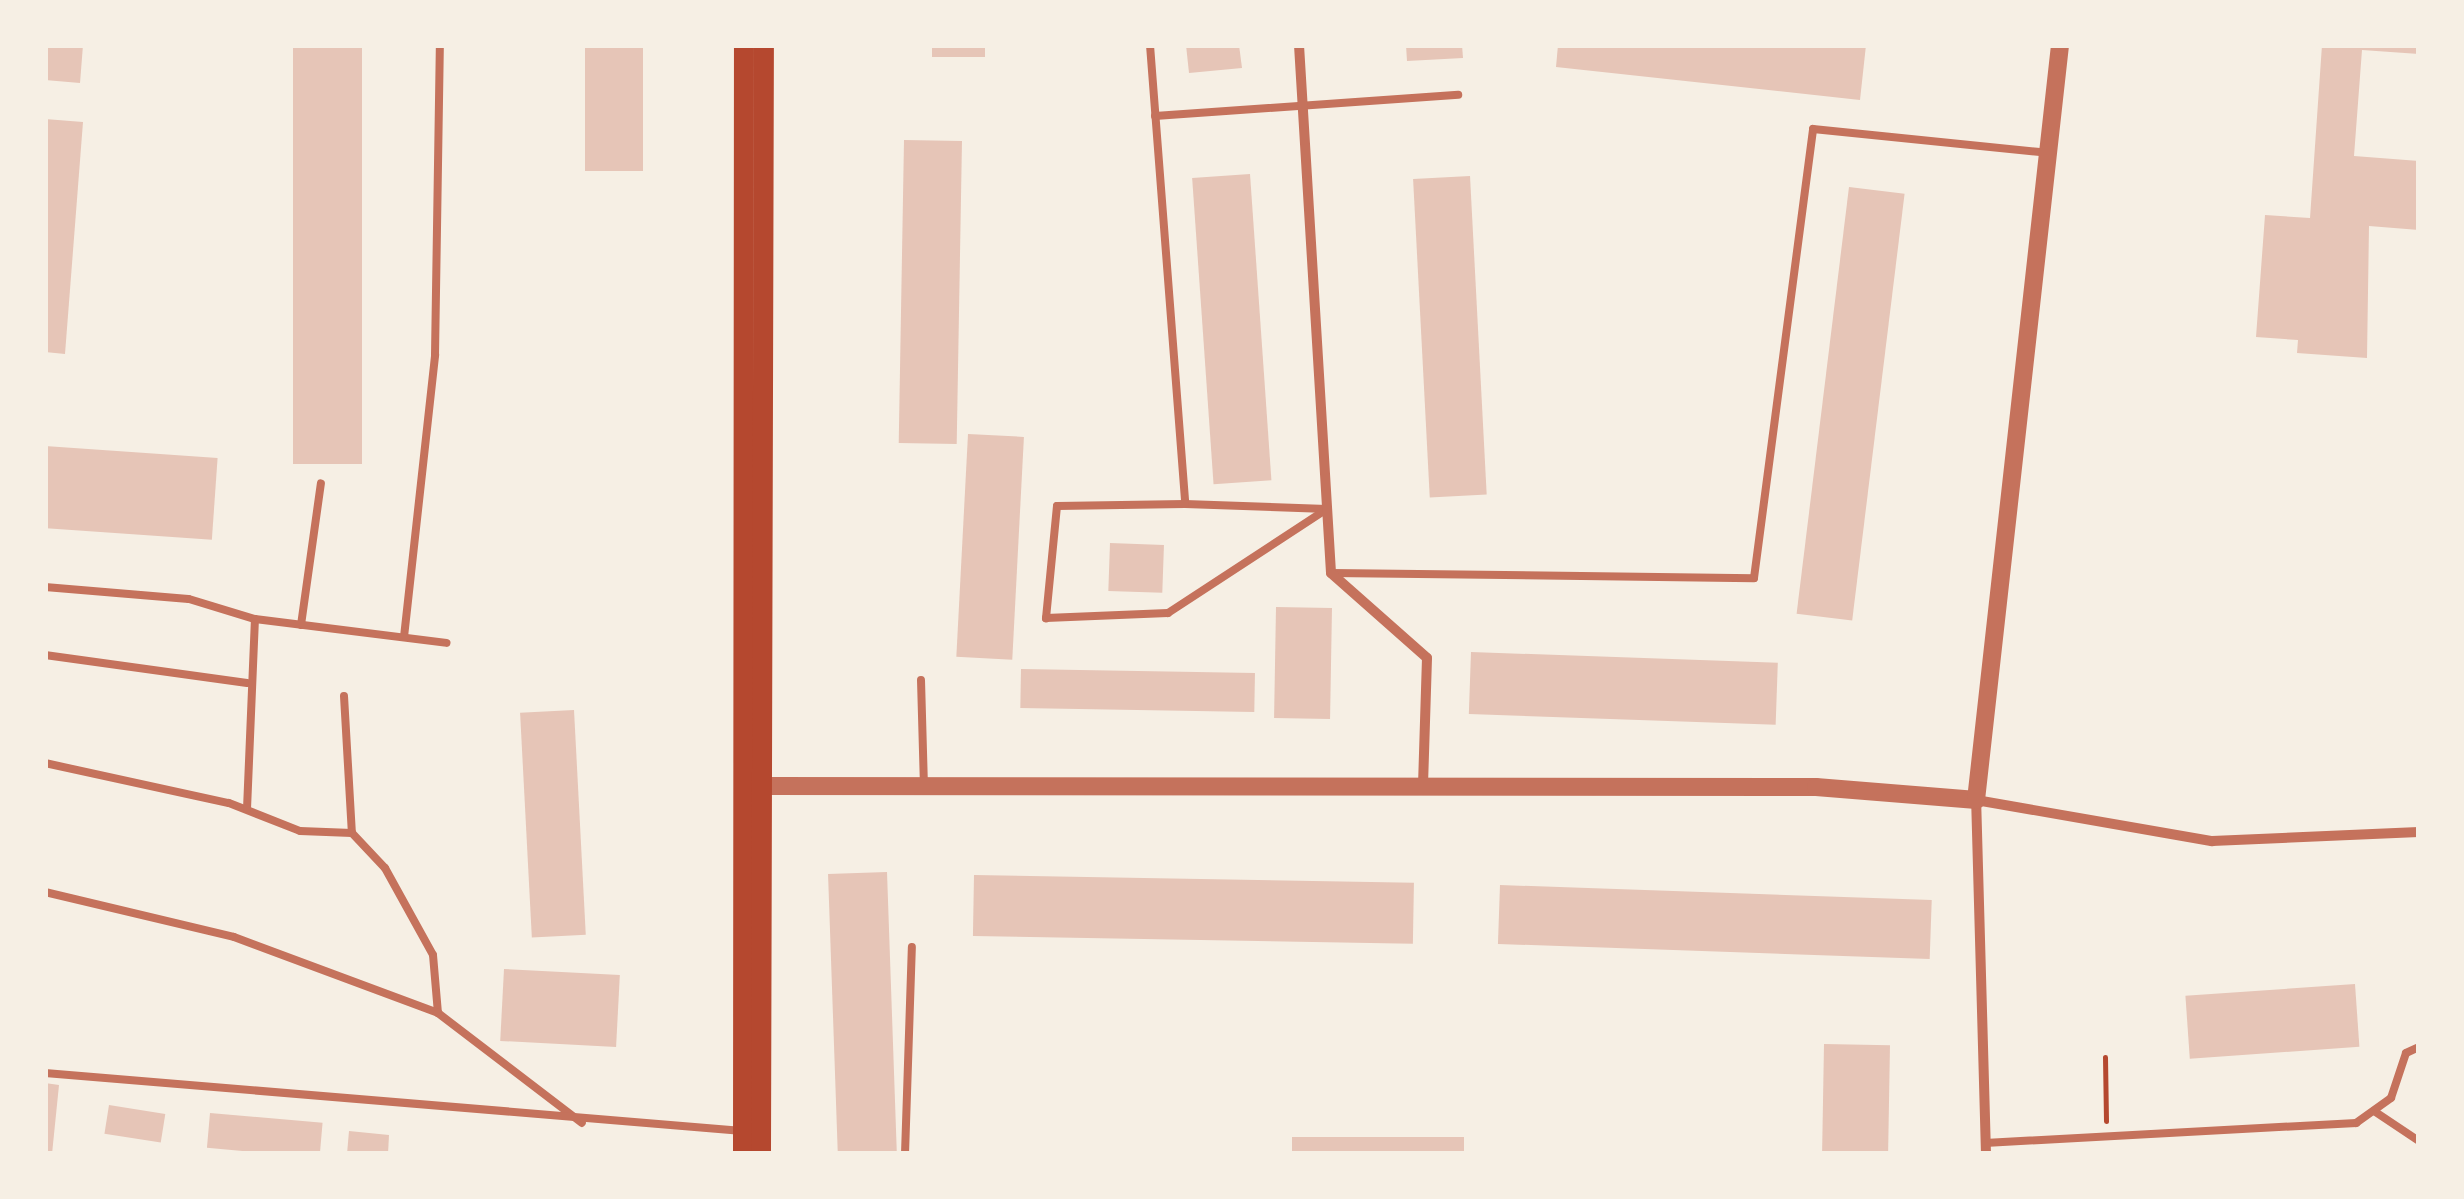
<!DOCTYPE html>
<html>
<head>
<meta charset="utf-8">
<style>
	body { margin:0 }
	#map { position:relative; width:2464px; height:1199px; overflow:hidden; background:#f6efe4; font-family:"Noto Sans",sans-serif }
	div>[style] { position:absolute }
	.building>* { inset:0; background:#e6c5b7; transform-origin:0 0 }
	.path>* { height:5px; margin:-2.5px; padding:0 2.5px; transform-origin:2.5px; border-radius:2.5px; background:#b5482f }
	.service>* { height:8px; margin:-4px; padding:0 4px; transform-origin:4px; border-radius:4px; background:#c5725c }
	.minor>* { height:10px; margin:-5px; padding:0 5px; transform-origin:5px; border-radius:5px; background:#c5725c }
	.tertiary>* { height:18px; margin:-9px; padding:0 9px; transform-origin:9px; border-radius:9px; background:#c5725c }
	.secondary>* { height:20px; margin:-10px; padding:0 10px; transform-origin:10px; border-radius:10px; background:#b5482f }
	span { translate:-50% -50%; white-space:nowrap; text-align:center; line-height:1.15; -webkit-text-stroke:10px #f6efe4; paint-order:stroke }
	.frame { position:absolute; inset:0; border:48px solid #f6efe4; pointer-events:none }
</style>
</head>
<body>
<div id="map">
	<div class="building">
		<div style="clip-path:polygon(45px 45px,83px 45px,80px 83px,45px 80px)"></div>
		<div style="left:293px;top:45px;width:69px;height:419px"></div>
		<div style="left:585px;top:45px;width:58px;height:126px"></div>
		<div style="left:932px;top:45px;width:53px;height:12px"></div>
		<div style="clip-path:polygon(1186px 45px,1239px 45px,1242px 68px,1189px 73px)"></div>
		<div style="clip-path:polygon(1406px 45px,1462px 45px,1463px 58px,1407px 61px)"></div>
		<div style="clip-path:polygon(1558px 45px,1866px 45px,1860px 100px,1556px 67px)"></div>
		<div style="clip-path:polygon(2322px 45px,2419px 45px,2419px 54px,2362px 50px,2354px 156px,2419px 161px,2419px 230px,2369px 226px,2367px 358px,2297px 353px,2298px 340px,2256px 337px,2265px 215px,2310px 218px)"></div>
		<div style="clip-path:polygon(45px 119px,83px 122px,65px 354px,45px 352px)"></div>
		<div style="left:904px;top:140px;width:58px;height:303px;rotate:1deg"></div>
		<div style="left:1250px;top:174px;width:307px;height:58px;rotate:86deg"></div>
		<div style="left:1470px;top:176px;width:319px;height:57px;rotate:87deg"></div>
		<div style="left:1849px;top:187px;width:56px;height:430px;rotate:7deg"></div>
		<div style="left:968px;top:434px;width:56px;height:223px;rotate:3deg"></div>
		<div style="left:45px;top:446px;width:173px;height:82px;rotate:4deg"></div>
		<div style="left:1110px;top:543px;width:54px;height:48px;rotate:2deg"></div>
		<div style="left:1276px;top:607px;width:56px;height:111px;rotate:1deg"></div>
		<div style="left:1471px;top:652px;width:307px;height:62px;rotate:2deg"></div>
		<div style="left:1021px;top:669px;width:234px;height:39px;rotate:1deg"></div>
		<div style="left:574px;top:710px;width:225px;height:54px;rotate:87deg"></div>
		<div style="left:887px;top:872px;width:282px;height:59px;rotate:88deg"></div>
		<div style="left:974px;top:875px;width:440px;height:61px;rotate:1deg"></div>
		<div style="left:1500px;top:885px;width:432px;height:59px;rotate:2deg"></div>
		<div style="left:504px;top:969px;width:116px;height:72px;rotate:3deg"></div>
		<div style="left:2355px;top:984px;width:63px;height:170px;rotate:86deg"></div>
		<div style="left:1824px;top:1044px;width:66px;height:110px;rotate:1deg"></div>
		<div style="clip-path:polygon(45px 1083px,59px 1085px,52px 1154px,45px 1154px)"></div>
		<div style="left:109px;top:1105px;width:57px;height:29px;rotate:9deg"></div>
		<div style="left:210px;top:1113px;width:113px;height:35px;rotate:5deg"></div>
		<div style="clip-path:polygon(349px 1131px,389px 1135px,388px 1154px,347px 1154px)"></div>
		<div style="left:1292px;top:1137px;width:172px;height:17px"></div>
	</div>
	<div class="path">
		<div style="left:2105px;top:1057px;width:64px;rotate:89.1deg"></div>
	</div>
	<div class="service">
		<div style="left:1150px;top:45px;width:460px;rotate:85.6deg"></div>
		<div style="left:1185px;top:504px;width:142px;rotate:2deg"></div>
		<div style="left:1155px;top:116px;width:304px;rotate:-4deg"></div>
		<div style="left:1185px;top:504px;width:128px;rotate:179.1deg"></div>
		<div style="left:1057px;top:506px;width:113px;rotate:95.6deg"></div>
		<div style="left:1046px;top:618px;width:122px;rotate:-2.3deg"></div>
		<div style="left:1168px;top:613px;width:190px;rotate:-33.2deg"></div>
		<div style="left:1332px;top:573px;width:422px;rotate:0.7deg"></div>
		<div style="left:1754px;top:578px;width:453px;rotate:-82.5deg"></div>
		<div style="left:1813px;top:129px;width:236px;rotate:5.8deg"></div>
		<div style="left:45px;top:587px;width:144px;rotate:4.8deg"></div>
		<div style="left:189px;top:599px;width:69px;rotate:16.9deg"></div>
		<div style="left:301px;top:625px;width:143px;rotate:-82deg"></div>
		<div style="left:404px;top:637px;width:284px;rotate:-83.7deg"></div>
		<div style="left:435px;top:355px;width:310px;rotate:-89.1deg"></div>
		<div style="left:45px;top:655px;width:204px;rotate:7.9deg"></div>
		<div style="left:921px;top:680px;width:107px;rotate:88.4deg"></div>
		<div style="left:344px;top:696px;width:137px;rotate:86.7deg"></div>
		<div style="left:45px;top:763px;width:188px;rotate:12.3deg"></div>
		<div style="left:229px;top:803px;width:76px;rotate:21.5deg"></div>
		<div style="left:300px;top:831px;width:52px;rotate:2.2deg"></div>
		<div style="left:352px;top:833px;width:48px;rotate:46.7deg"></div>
		<div style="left:385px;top:868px;width:99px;rotate:61.1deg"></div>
		<div style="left:433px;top:955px;width:58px;rotate:85.1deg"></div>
		<div style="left:247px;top:809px;width:190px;rotate:-87.6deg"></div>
		<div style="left:255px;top:619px;width:193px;rotate:7.1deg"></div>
		<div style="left:45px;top:892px;width:194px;rotate:13.4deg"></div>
		<div style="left:234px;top:937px;width:218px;rotate:20.4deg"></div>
		<div style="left:438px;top:1013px;width:181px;rotate:37.4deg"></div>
		<div style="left:45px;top:1073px;width:700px;rotate:4.75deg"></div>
		<div style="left:2374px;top:1111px;width:54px;rotate:33.7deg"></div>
		<div style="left:1985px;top:1143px;width:372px;rotate:-3.1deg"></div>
		<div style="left:2356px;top:1123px;width:43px;rotate:-35.5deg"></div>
		<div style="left:2391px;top:1098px;width:47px;rotate:-71.6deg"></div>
		<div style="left:2406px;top:1053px;width:14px;rotate:-25deg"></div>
		<div style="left:905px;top:1154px;width:207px;rotate:-88.1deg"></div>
	</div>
	<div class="minor">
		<div style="left:1299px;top:45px;width:529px;rotate:86.53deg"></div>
		<div style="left:1331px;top:573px;width:128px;rotate:41.5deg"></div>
		<div style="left:1427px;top:658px;width:129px;rotate:91.8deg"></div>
		<div style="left:1986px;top:1154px;width:354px;rotate:-91.6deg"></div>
		<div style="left:1976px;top:800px;width:240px;rotate:9.9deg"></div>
		<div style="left:2212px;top:841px;width:207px;rotate:-2.5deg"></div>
	</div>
	<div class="tertiary">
		<div style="left:752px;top:786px;width:1064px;rotate:0.05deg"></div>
		<div style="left:1816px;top:787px;width:161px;rotate:4.6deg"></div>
		<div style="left:1976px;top:800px;width:760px;rotate:-83.65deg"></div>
	</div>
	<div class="secondary">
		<div style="left:743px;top:1154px;width:1109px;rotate:-89.95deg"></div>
		<div style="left:761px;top:1154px;width:1109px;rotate:-89.85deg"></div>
	</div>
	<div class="frame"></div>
</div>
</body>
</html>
